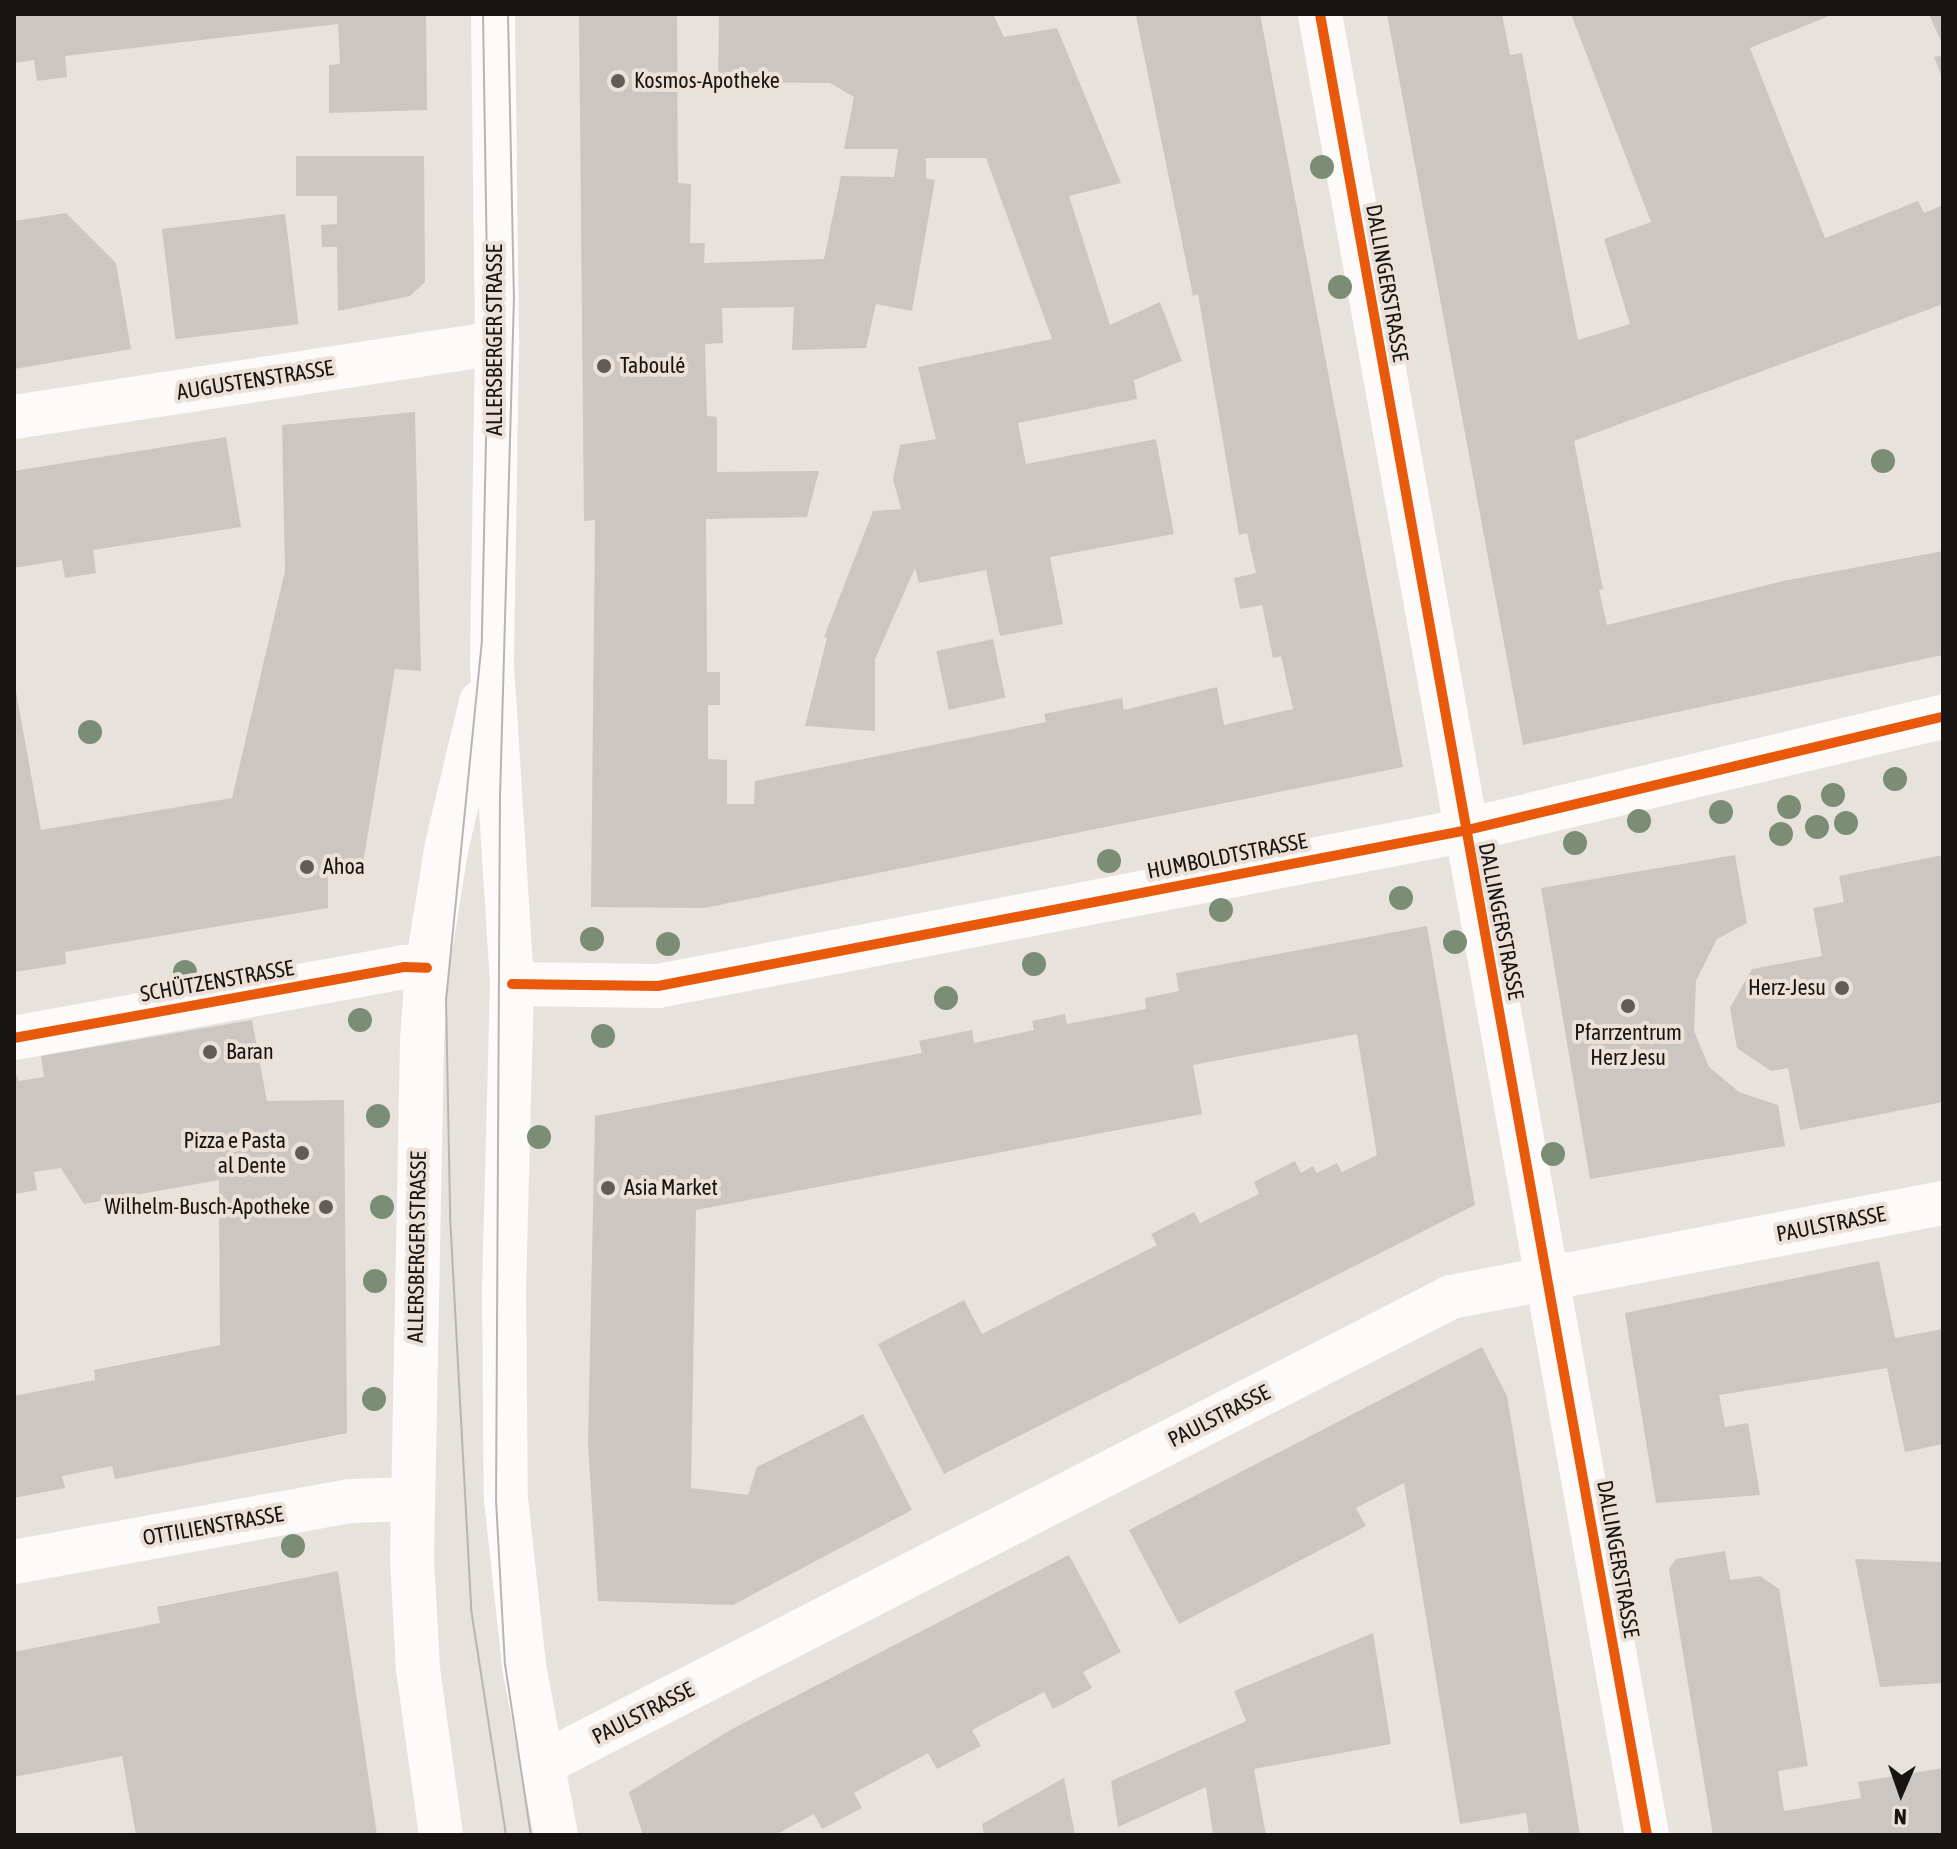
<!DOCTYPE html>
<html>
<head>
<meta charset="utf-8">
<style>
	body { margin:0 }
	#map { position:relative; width:1957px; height:1849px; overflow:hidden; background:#e8e2dc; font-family:"Asap Condensed",sans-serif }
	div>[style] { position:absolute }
	.building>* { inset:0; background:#cbc6c2; transform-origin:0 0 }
	.street>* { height:44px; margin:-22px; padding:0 22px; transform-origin:22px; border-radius:22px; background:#fcfbfa }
	.secondary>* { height:44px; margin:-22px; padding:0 22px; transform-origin:22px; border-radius:22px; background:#fcfbfa }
	.tram>* { height:2px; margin:-1px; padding:0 1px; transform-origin:1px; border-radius:1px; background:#b7b5b3 }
	.cycleway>* { height:10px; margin:-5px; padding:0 5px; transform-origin:5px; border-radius:5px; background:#e8590c }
	.trees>* { width:24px; height:24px; margin:-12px; border-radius:50%; background:#7b8e75 }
	.dots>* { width:22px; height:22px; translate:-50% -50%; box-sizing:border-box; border:4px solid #ece1d8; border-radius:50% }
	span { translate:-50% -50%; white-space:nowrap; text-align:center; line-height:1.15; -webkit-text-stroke:8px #ece1d8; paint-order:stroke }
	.poi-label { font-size:22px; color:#181411 }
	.left { translate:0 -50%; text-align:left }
	.right { translate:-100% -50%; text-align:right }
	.street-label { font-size:22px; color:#181411 }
	.frame { position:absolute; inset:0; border:16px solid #181411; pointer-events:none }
	.north { position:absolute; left:1861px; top:1753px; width:80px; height:80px; -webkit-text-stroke:6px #ece1d8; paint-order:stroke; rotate:182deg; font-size:22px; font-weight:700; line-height:32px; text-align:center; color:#181411 }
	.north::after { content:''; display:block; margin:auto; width:28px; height:36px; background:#181411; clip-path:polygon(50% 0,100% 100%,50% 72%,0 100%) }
</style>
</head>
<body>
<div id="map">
	<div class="building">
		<div style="clip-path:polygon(14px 14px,426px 14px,427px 110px,329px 113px,329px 65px,340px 64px,338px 24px,65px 56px,67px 77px,37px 81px,34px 60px,14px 63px)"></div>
		<div style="clip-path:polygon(579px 14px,677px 14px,678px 183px,691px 184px,690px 243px,705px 243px,704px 263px,824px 259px,841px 176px,894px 177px,898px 149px,844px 149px,854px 97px,830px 83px,718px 82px,719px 14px,993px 14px,1004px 37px,1057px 28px,1121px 183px,1069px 196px,1110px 325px,1160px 302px,1182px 361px,1134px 380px,1137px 399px,1018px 423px,1026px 464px,1156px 439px,1174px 534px,1050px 557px,1063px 624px,1000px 636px,986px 570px,919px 583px,915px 568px,875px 659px,875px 731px,805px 726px,827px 638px,824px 637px,873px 511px,901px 509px,893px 479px,900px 445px,936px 439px,918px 367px,1052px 339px,986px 158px,926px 158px,926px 178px,935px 180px,912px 311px,876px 304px,866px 348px,792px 350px,794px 307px,722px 308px,723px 343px,705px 344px,707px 416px,717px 417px,717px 472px,819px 471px,807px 517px,706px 519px,707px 672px,720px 672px,720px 705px,708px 705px,708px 759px,727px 760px,727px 804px,754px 804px,755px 781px,1046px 722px,1044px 714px,1122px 698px,1124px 710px,1217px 687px,1224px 725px,1293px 709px,1281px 656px,1273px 658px,1262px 605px,1240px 609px,1234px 578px,1256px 573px,1247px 533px,1239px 535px,1198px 294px,1193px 296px,1136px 16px,1148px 14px,1260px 14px,1403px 767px,704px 908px,591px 907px,595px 520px,584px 521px)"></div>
		<div style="clip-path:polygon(1387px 14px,1502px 14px,1510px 55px,1522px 53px,1578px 340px,1630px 324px,1604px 239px,1651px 222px,1571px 14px,1834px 14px,1750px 48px,1825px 238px,1918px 201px,1924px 213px,1943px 205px,1943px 304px,1574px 441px,1603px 589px,1599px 590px,1607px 625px,1783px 581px,1943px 551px,1943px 655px,1523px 745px)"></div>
		<div style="clip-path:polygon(1929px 14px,1943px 14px,1943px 45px,1934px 26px)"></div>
		<div style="clip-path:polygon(1943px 55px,1943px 80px,1934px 57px)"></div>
		<div style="clip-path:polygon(296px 156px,424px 156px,425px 282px,410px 296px,338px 311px,337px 247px,322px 247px,321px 225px,337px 224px,337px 196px,296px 196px)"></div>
		<div style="clip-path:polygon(66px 213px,116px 263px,131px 349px,14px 369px,14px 221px)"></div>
		<div style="left:285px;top:214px;width:111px;height:124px;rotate:83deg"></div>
		<div style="clip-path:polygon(415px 412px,421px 671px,395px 669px,361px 876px,328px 875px,328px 908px,65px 952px,66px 964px,14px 972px,14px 680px,41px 830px,232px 798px,285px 571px,282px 425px)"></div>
		<div style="clip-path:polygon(226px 437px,241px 527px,93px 550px,96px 573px,65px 578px,62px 560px,14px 568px,14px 471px)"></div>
		<div style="left:993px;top:639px;width:60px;height:58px;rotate:78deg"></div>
		<div style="clip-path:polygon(1735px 855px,1747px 923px,1717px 939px,1696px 981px,1694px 1031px,1709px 1067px,1739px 1092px,1778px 1105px,1785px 1146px,1590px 1179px,1541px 888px)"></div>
		<div style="clip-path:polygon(1943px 855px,1943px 1102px,1800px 1130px,1788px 1068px,1771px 1071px,1737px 1048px,1730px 1008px,1752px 969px,1822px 956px,1813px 908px,1844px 902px,1839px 876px)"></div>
		<div style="clip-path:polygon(1427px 926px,1475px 1205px,944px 1474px,878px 1344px,964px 1300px,982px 1334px,1157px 1245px,1151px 1234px,1194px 1212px,1200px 1223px,1259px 1194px,1254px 1182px,1295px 1161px,1301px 1173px,1313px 1166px,1317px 1173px,1337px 1163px,1342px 1172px,1377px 1155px,1357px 1034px,1193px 1065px,1202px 1114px,696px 1210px,691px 1488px,748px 1495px,757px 1467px,863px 1414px,912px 1510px,733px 1605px,598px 1601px,588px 1444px,595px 1116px,922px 1053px,919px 1041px,972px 1030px,974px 1043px,1034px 1030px,1032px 1021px,1065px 1014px,1067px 1024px,1146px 1009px,1145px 998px,1179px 991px,1176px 973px)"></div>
		<div style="clip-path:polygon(252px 1020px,267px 1101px,344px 1100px,347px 1433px,115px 1479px,112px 1466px,62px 1476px,65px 1488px,14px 1498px,14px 1396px,95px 1380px,94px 1370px,220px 1345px,219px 1180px,84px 1204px,61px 1168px,34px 1172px,37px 1190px,14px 1194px,14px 1069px,19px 1081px,44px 1077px,41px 1056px)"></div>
		<div style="clip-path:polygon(1879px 1261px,1895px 1338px,1943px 1329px,1943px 1444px,1905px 1452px,1887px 1368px,1719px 1395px,1725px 1427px,1748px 1423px,1760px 1495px,1656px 1503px,1625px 1313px)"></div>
		<div style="clip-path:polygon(1482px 1347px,1507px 1396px,1580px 1835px,1529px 1835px,1526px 1813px,1460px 1824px,1404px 1483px,1356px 1508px,1366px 1526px,1179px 1624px,1129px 1530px)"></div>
		<div style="clip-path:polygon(1725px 1551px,1730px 1580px,1760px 1576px,1779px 1589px,1808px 1766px,1778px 1771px,1784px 1811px,1861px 1798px,1858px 1782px,1943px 1768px,1943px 1835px,1713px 1835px,1669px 1569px,1676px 1559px)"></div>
		<div style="clip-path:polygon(1069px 1555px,1121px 1652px,1083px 1672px,1092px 1688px,1053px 1709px,1044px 1692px,972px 1730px,981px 1746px,937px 1769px,928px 1753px,854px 1793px,862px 1808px,822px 1829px,814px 1814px,775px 1835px,643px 1835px,629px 1792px,732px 1729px)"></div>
		<div style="clip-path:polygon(1855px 1559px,1943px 1562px,1943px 1683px,1880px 1687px)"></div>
		<div style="clip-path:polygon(338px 1571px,377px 1835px,136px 1835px,122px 1756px,14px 1777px,14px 1652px,160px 1623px,157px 1607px)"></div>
		<div style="clip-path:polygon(1373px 1633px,1391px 1744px,1254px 1769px,1266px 1835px,1213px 1835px,1206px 1787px,1118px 1827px,1111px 1781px,1246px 1721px,1234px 1691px)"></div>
		<div style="clip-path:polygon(1064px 1778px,1075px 1835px,984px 1835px,982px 1824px)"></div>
	</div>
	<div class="street">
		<div style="left:1320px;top:14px;width:1850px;rotate:79.82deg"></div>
		<div style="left:14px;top:417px;width:489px;rotate:-8.7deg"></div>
		<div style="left:512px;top:984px;width:146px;rotate:0.8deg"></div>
		<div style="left:658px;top:986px;width:820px;rotate:-10.9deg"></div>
		<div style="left:1463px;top:831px;width:493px;rotate:-13.4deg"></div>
		<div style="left:14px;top:1038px;width:396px;rotate:-10.3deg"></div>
		<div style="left:404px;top:967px;width:23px;rotate:2deg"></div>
		<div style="left:14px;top:1562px;width:341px;rotate:-10.3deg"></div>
		<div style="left:350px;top:1501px;width:62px;rotate:-1.8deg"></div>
		<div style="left:542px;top:1764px;width:1022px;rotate:-27.19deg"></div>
		<div style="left:1451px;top:1297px;width:501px;rotate:-10.82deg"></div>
	</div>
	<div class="secondary">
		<div style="left:493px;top:14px;width:329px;rotate:89.3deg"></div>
		<div style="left:497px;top:343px;width:322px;rotate:90.9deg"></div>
		<div style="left:492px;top:665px;width:320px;rotate:86.4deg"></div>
		<div style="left:512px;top:984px;width:305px;rotate:91.5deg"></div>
		<div style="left:504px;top:1289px;width:210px;rotate:89.5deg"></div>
		<div style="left:506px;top:1499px;width:168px;rotate:83.8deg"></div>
		<div style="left:524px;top:1666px;width:172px;rotate:79.3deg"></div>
		<div style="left:441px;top:1835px;width:167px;rotate:-97.9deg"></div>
		<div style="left:418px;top:1670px;width:111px;rotate:-93.1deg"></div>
		<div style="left:412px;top:1559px;width:518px;rotate:-88.89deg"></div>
		<div style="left:422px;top:1041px;width:73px;rotate:-86.1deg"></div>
		<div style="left:427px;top:968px;width:125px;rotate:-80.8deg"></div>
		<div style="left:447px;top:845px;width:147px;rotate:-76.6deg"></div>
	</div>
	<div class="tram">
		<div style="left:483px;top:14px;width:330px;rotate:89.1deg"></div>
		<div style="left:488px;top:344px;width:296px;rotate:91.2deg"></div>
		<div style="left:482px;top:640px;width:360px;rotate:95.7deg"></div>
		<div style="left:446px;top:998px;width:218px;rotate:88.9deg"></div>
		<div style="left:450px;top:1216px;width:394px;rotate:86.9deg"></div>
		<div style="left:471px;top:1609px;width:229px;rotate:81.2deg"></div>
		<div style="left:508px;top:14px;width:283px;rotate:88.8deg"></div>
		<div style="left:514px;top:297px;width:495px;rotate:91.6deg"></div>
		<div style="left:500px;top:792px;width:708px;rotate:90.32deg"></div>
		<div style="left:496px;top:1500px;width:164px;rotate:86.9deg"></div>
		<div style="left:505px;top:1664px;width:173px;rotate:81.4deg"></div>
	</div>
	<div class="cycleway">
		<div style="left:1320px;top:14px;width:1850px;rotate:79.82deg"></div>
		<div style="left:512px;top:984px;width:146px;rotate:0.8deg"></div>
		<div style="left:658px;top:986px;width:820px;rotate:-10.9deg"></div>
		<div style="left:1463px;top:831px;width:493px;rotate:-13.4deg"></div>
		<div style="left:14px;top:1038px;width:396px;rotate:-10.3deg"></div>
		<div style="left:404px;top:967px;width:23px;rotate:2deg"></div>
	</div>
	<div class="trees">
		<div style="left:1322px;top:167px"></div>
		<div style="left:1340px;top:287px"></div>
		<div style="left:1883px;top:461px"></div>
		<div style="left:90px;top:732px"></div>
		<div style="left:1895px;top:779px"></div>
		<div style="left:1833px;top:795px"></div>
		<div style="left:1789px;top:807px"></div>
		<div style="left:1721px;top:812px"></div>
		<div style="left:1639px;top:821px"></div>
		<div style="left:1846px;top:823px"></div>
		<div style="left:1817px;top:827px"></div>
		<div style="left:1781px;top:834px"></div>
		<div style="left:1575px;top:843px"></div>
		<div style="left:1109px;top:861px"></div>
		<div style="left:1401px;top:898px"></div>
		<div style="left:1221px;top:910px"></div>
		<div style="left:592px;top:939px"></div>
		<div style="left:1455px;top:942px"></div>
		<div style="left:668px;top:944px"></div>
		<div style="left:1034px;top:964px"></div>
		<div style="left:185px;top:972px"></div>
		<div style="left:946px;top:998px"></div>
		<div style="left:360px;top:1020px"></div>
		<div style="left:603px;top:1036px"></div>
		<div style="left:378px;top:1116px"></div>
		<div style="left:539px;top:1137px"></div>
		<div style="left:1553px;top:1154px"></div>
		<div style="left:382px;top:1207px"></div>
		<div style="left:375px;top:1281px"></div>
		<div style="left:374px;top:1399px"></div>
		<div style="left:293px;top:1546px"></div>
	</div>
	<div class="dots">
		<div style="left:618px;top:81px;background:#615c58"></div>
		<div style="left:604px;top:366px;background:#615c58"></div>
		<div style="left:307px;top:867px;background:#615c58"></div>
		<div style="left:1842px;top:988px;background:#615c58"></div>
		<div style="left:1628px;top:1006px;background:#615c58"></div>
		<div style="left:210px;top:1052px;background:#615c58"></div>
		<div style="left:302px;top:1153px;background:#615c58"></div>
		<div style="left:608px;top:1188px;background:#615c58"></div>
		<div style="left:326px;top:1207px;background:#615c58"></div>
	</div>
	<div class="poi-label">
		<span class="left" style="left:634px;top:81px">Kosmos-Apotheke</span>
		<span class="left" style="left:620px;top:366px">Taboulé</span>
		<span class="left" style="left:323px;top:867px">Ahoa</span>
		<span class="right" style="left:1826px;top:988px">Herz-Jesu</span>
		<span style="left:1628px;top:1045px">Pfarrzentrum<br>Herz Jesu</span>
		<span class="left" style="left:226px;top:1052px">Baran</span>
		<span class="right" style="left:286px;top:1153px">Pizza e Pasta<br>al Dente</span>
		<span class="left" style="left:624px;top:1188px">Asia Market</span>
		<span class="right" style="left:310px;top:1207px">Wilhelm-Busch-Apotheke</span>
	</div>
	<div class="street-label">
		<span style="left:1387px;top:283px;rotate:80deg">DALLINGERSTRASSE</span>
		<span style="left:495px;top:340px;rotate:-90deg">ALLERSBERGER STRASSE</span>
		<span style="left:255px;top:380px;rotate:-9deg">AUGUSTENSTRASSE</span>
		<span style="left:1227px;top:856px;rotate:-11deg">HUMBOLDTSTRASSE</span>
		<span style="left:1501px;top:921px;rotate:79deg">DALLINGERSTRASSE</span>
		<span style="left:217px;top:981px;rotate:-10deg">SCHÜTZENSTRASSE</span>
		<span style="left:1831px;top:1224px;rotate:-11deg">PAULSTRASSE</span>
		<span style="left:417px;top:1247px;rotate:-89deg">ALLERSBERGER STRASSE</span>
		<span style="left:1219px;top:1416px;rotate:-27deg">PAULSTRASSE</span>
		<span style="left:213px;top:1526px;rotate:-10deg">OTTILIENSTRASSE</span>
		<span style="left:1618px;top:1559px;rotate:80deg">DALLINGERSTRASSE</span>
		<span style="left:643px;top:1713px;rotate:-27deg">PAULSTRASSE</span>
	</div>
	<div class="frame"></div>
	<div class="north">N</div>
</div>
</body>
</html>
